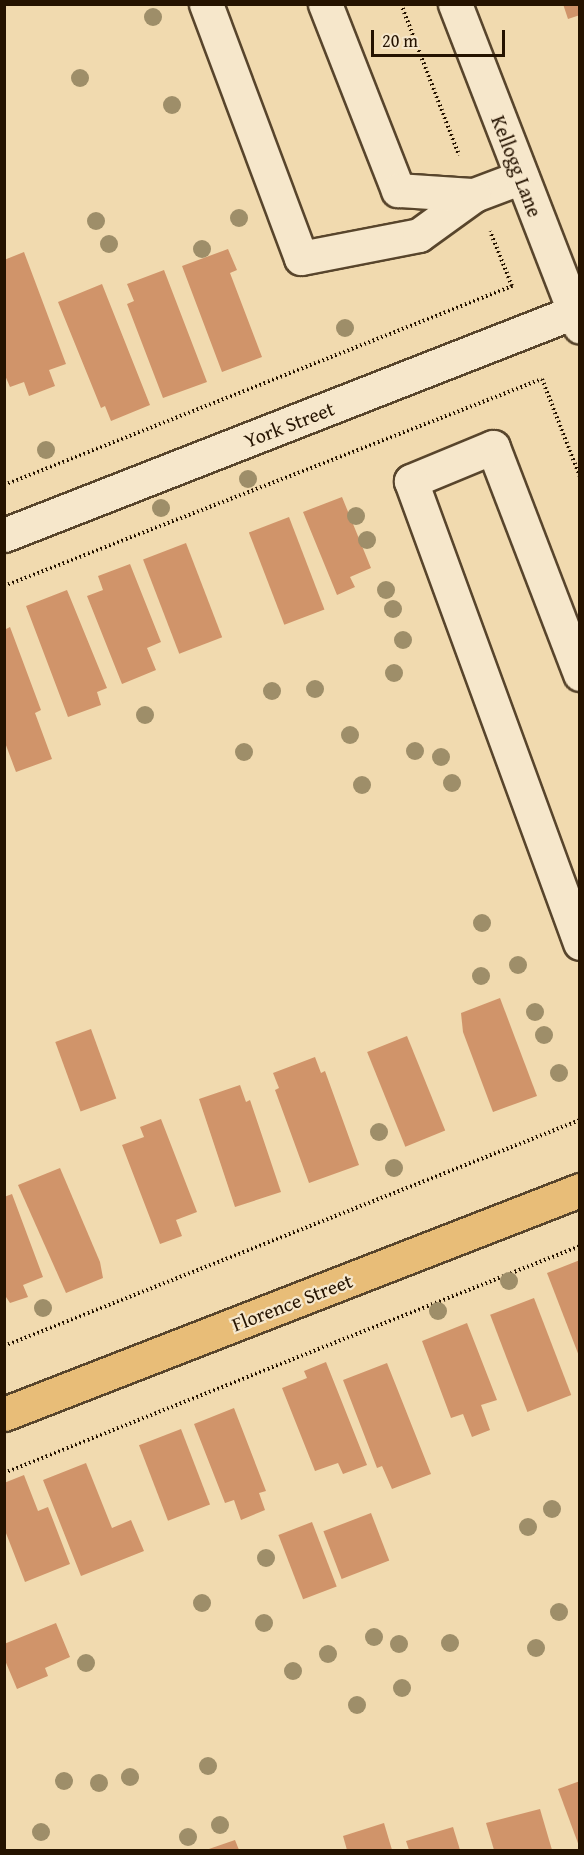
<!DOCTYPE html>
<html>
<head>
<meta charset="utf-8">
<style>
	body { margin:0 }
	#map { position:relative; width:584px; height:1855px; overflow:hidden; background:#f1daaf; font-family:"Gentium Book Plus",serif }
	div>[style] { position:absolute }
	.building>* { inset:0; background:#d0946a; transform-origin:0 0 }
	.path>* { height:4px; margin-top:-2px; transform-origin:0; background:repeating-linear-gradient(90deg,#251300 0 1.5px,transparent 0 4.5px) }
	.roads { filter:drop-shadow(2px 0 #58452c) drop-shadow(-2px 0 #58452c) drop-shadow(0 2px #58452c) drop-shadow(0 -2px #58452c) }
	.minor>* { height:33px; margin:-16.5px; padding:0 16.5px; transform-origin:16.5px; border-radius:16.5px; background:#f6e7cb }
	.major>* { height:33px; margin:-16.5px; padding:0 16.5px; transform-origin:16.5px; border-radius:16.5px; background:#e8bd78 }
	.trees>* { width:18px; height:18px; margin:-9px; border-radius:50%; background:#9e8e69 }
	span { translate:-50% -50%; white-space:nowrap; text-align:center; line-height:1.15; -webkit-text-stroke:4.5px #f6e7cb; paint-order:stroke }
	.street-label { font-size:20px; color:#251300 }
	.frame { position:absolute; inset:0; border:6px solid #251300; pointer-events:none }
	.scale { position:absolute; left:371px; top:30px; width:134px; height:27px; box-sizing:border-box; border:3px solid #251300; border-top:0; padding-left:8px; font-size:18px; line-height:21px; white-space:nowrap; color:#251300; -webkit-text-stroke:4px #f6e7cb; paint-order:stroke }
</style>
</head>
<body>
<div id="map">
	<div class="building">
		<div style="clip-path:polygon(563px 4px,580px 4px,580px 15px,568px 19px)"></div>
		<div style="clip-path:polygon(228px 249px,237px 270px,230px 273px,262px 357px,222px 372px,182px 266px)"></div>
		<div style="clip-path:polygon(24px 252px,66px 364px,49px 370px,55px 386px,29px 396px,24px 382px,10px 387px,4px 373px,4px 260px)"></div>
		<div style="clip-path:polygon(164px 270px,207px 382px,163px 398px,127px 304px,134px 301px,127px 284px)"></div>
		<div style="clip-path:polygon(102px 284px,150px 405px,111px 421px,105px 406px,101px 408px,58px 302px)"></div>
		<div style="clip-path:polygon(342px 497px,371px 568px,350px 577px,355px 587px,337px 595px,303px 512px)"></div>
		<div style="left:289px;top:517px;width:99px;height:43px;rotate:69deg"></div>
		<div style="left:186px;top:543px;width:101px;height:46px;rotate:69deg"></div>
		<div style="clip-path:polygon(130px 564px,161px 642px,147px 648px,156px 670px,122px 684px,87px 596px,103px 590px,98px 576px)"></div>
		<div style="clip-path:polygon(67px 590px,107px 688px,97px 692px,101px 705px,68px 717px,26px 606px)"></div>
		<div style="clip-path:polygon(10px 627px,41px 710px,35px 713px,52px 759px,16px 772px,4px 740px,4px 630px)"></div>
		<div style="clip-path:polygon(500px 998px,537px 1096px,493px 1112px,463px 1032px,461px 1013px)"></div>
		<div style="left:91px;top:1029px;width:74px;height:38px;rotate:70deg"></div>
		<div style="left:407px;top:1036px;width:102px;height:43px;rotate:68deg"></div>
		<div style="clip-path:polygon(315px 1057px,321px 1073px,325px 1071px,359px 1165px,309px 1183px,275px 1090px,279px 1088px,273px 1073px)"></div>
		<div style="clip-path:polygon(240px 1085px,246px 1102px,250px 1100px,281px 1192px,235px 1207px,199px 1099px)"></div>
		<div style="clip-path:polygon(161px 1119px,197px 1212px,176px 1220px,182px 1236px,160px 1244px,122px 1145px,144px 1137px,140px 1127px)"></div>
		<div style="clip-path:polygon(60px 1168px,100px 1262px,103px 1278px,66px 1293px,18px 1185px)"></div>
		<div style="clip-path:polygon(12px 1194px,43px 1277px,23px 1285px,28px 1297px,10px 1303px,4px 1294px,4px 1197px)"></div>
		<div style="clip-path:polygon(580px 1260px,580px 1356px,579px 1356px,547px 1273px)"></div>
		<div style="left:534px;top:1298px;width:104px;height:47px;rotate:69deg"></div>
		<div style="clip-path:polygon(467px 1323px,497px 1400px,481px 1405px,490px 1430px,472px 1437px,463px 1414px,451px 1418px,422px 1341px)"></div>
		<div style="clip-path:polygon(326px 1362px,367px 1465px,343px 1474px,338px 1463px,315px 1471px,282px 1388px,307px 1378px,304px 1371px)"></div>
		<div style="clip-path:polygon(387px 1363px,431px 1474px,392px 1489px,382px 1466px,377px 1468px,343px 1380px)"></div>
		<div style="clip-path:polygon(234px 1408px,266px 1491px,259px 1493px,265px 1510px,241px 1520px,234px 1500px,225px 1503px,194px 1424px)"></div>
		<div style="left:181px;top:1429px;width:81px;height:45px;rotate:69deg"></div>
		<div style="clip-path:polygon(86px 1463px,112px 1528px,131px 1520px,144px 1551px,81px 1576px,43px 1480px)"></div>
		<div style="clip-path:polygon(24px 1475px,38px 1511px,48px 1507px,70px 1564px,25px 1582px,4px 1528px,4px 1483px)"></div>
		<div style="left:371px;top:1513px;width:51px;height:51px;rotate:69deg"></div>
		<div style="left:312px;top:1522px;width:69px;height:36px;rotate:69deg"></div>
		<div style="clip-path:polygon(56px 1623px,70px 1657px,45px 1668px,48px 1676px,17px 1689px,4px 1658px,4px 1644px)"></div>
		<div style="clip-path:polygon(580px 1781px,580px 1846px,579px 1846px,558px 1789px)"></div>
		<div style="clip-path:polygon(540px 1809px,552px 1850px,494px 1850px,486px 1823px)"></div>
		<div style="clip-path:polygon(384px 1823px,392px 1850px,347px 1850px,343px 1836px)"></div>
		<div style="clip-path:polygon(453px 1827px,460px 1850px,409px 1850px,406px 1841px)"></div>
		<div style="clip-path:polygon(235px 1840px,239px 1850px,206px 1850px)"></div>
	</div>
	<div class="path">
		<div style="left:401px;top:4px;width:162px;rotate:69deg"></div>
		<div style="left:4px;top:485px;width:546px;rotate:-21.39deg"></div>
		<div style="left:512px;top:286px;width:59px;rotate:-111.8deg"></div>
		<div style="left:4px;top:586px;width:576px;rotate:-21.04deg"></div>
		<div style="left:542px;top:379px;width:105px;rotate:68.8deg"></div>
		<div style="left:4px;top:1346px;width:619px;rotate:-21.42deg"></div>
		<div style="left:4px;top:1473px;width:619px;rotate:-21.51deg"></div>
	</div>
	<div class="roads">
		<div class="minor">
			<div style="left:206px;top:4px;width:271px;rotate:69.5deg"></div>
			<div style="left:301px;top:258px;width:120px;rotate:-11deg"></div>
			<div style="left:419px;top:235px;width:68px;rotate:-36deg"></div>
			<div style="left:474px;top:195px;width:51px;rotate:-20.6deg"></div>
			<div style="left:325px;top:4px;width:200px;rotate:68.6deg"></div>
			<div style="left:398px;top:190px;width:76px;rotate:3.8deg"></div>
			<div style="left:455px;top:4px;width:346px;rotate:68.8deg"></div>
			<div style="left:4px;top:535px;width:612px;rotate:-21.37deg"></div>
			<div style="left:580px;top:674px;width:243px;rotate:-111deg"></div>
			<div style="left:493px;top:447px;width:89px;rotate:157.5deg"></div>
			<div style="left:411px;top:481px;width:492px;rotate:69.9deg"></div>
		</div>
		<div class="major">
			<div style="left:4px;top:1414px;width:618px;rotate:-21.25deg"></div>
		</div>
	</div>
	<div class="trees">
		<div style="left:153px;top:17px"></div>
		<div style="left:80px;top:78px"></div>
		<div style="left:172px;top:105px"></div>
		<div style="left:239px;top:218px"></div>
		<div style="left:96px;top:221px"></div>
		<div style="left:109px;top:244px"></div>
		<div style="left:202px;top:249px"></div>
		<div style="left:345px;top:328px"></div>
		<div style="left:46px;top:450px"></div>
		<div style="left:248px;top:479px"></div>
		<div style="left:161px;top:508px"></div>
		<div style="left:356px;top:516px"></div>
		<div style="left:367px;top:540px"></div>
		<div style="left:386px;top:590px"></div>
		<div style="left:393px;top:609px"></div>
		<div style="left:403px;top:640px"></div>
		<div style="left:394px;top:673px"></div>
		<div style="left:315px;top:689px"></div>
		<div style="left:272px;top:691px"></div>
		<div style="left:145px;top:715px"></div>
		<div style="left:350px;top:735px"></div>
		<div style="left:415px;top:751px"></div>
		<div style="left:244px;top:752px"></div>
		<div style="left:441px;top:757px"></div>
		<div style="left:452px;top:783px"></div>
		<div style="left:362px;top:785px"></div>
		<div style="left:482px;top:923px"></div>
		<div style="left:518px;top:965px"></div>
		<div style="left:481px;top:976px"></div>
		<div style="left:535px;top:1012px"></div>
		<div style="left:544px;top:1035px"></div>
		<div style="left:559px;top:1073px"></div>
		<div style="left:379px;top:1132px"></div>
		<div style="left:394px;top:1168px"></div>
		<div style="left:509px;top:1281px"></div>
		<div style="left:43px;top:1308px"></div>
		<div style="left:438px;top:1311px"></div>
		<div style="left:552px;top:1509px"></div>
		<div style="left:528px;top:1527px"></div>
		<div style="left:266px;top:1558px"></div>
		<div style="left:202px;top:1603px"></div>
		<div style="left:559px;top:1612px"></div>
		<div style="left:264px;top:1623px"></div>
		<div style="left:374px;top:1637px"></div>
		<div style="left:450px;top:1643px"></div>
		<div style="left:399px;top:1644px"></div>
		<div style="left:536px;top:1648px"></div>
		<div style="left:328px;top:1654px"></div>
		<div style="left:86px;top:1663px"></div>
		<div style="left:293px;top:1671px"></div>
		<div style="left:402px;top:1688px"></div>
		<div style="left:357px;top:1705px"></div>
		<div style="left:208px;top:1766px"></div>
		<div style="left:130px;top:1777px"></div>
		<div style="left:64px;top:1781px"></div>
		<div style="left:99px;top:1783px"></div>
		<div style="left:220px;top:1825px"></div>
		<div style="left:41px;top:1832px"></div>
		<div style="left:188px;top:1837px"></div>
	</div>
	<div class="street-label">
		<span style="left:517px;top:166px;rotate:69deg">Kellogg Lane</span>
		<span style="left:289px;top:424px;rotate:-21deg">York Street</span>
		<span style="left:292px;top:1302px;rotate:-21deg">Florence Street</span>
	</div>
	<div class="frame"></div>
	<div class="scale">20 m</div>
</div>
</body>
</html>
